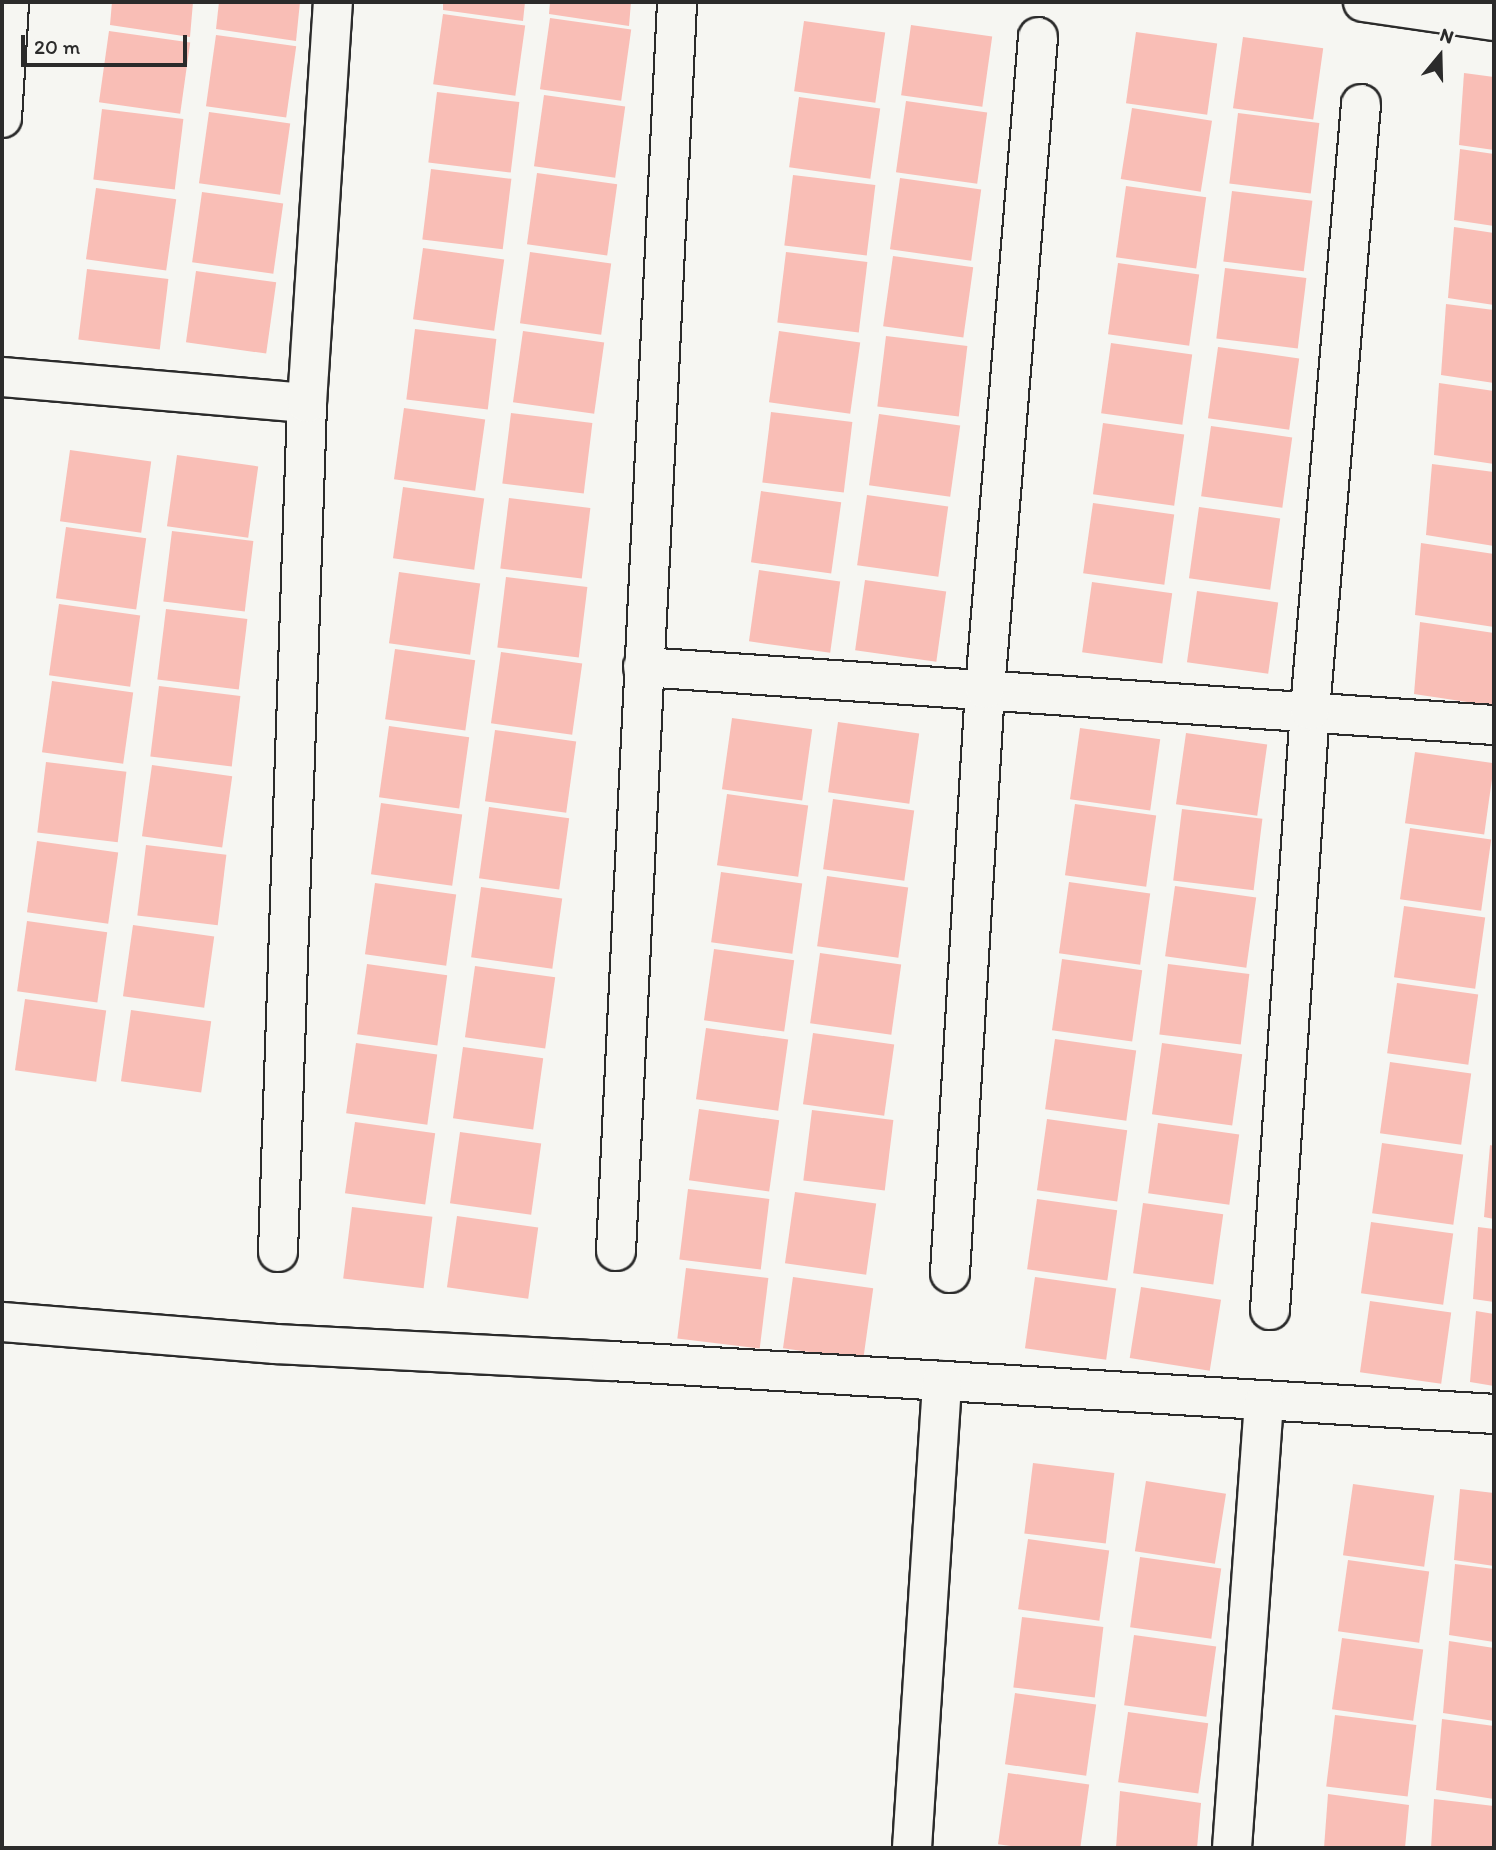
<!DOCTYPE html>
<html>
<head>
<meta charset="utf-8">
<style>
	body { margin:0 }
	#map { position:relative; width:1496px; height:1850px; overflow:hidden; background:#f6f6f2; font-family:Itim,sans-serif }
	div>[style] { position:absolute }
	.building>* { inset:0; background:#f9beb6; transform-origin:0 0 }
	.roads { filter:drop-shadow(2px 0 #2b2b2b) drop-shadow(-2px 0 #2b2b2b) drop-shadow(0 2px #2b2b2b) drop-shadow(0 -2px #2b2b2b) }
	.minor>* { height:38px; margin:-19px; padding:0 19px; transform-origin:19px; border-radius:19px; background:#f6f6f2 }
	span { translate:-50% -50%; white-space:nowrap; text-align:center; line-height:1.15; -webkit-text-stroke:7px #f6f6f2; paint-order:stroke }
	.frame { position:absolute; inset:0; border:4px solid #2b2b2b; pointer-events:none }
	.north { position:absolute; left:1405px; top:21px; width:70px; height:70px; -webkit-text-stroke:5px #f6f6f2; paint-order:stroke; rotate:19deg; font-size:19px; font-weight:700; line-height:28px; text-align:center; color:#2b2b2b }
	.north::after { content:''; display:block; margin:auto; width:24px; height:32px; background:#2b2b2b; clip-path:polygon(50% 0,100% 100%,50% 72%,0 100%) }
	.scale { position:absolute; left:21px; top:35px; width:166px; height:32px; box-sizing:border-box; border:4px solid #2b2b2b; border-top:0; padding-left:9px; font-size:21px; line-height:24px; white-space:nowrap; color:#2b2b2b; -webkit-text-stroke:5px #f6f6f2; paint-order:stroke }
</style>
</head>
<body>
<div id="map">
	<div class="building">
		<div style="clip-path:polygon(112px 2px,193px 2px,190px 37px,110px 25px)"></div>
		<div style="clip-path:polygon(219px 2px,300px 2px,296px 41px,216px 29px)"></div>
		<div style="clip-path:polygon(443px 2px,525px 2px,523px 21px,443px 10px)"></div>
		<div style="clip-path:polygon(550px 2px,631px 2px,629px 26px,549px 14px)"></div>
		<div style="left:443px;top:14px;width:83px;height:71px;rotate:8deg"></div>
		<div style="left:550px;top:18px;width:82px;height:72px;rotate:8deg"></div>
		<div style="left:804px;top:21px;width:82px;height:71px;rotate:8deg"></div>
		<div style="left:911px;top:25px;width:82px;height:71px;rotate:8deg"></div>
		<div style="left:109px;top:31px;width:82px;height:72px;rotate:8deg"></div>
		<div style="left:1136px;top:32px;width:82px;height:72px;rotate:8deg"></div>
		<div style="left:216px;top:35px;width:81px;height:72px;rotate:8deg"></div>
		<div style="left:1243px;top:37px;width:81px;height:72px;rotate:8deg"></div>
		<div style="clip-path:polygon(1464px 73px,1494px 77px,1494px 150px,1459px 145px)"></div>
		<div style="left:437px;top:92px;width:83px;height:71px;rotate:7deg"></div>
		<div style="left:544px;top:95px;width:82px;height:72px;rotate:8deg"></div>
		<div style="left:799px;top:97px;width:82px;height:71px;rotate:8deg"></div>
		<div style="left:906px;top:101px;width:82px;height:72px;rotate:8deg"></div>
		<div style="left:1132px;top:108px;width:81px;height:72px;rotate:9deg"></div>
		<div style="left:102px;top:109px;width:82px;height:71px;rotate:7deg"></div>
		<div style="left:209px;top:112px;width:82px;height:72px;rotate:8deg"></div>
		<div style="left:1238px;top:113px;width:82px;height:71px;rotate:7deg"></div>
		<div style="clip-path:polygon(1460px 149px,1494px 154px,1494px 226px,1454px 220px)"></div>
		<div style="left:431px;top:169px;width:81px;height:71px;rotate:7deg"></div>
		<div style="left:537px;top:173px;width:81px;height:72px;rotate:8deg"></div>
		<div style="left:793px;top:175px;width:83px;height:71px;rotate:7deg"></div>
		<div style="left:900px;top:178px;width:82px;height:72px;rotate:8deg"></div>
		<div style="left:1126px;top:186px;width:81px;height:72px;rotate:8deg"></div>
		<div style="left:96px;top:188px;width:81px;height:72px;rotate:8deg"></div>
		<div style="left:1232px;top:191px;width:81px;height:71px;rotate:7deg"></div>
		<div style="left:202px;top:192px;width:82px;height:71px;rotate:8deg"></div>
		<div style="clip-path:polygon(1454px 227px,1494px 233px,1494px 305px,1448px 298px)"></div>
		<div style="left:423px;top:248px;width:82px;height:72px;rotate:8deg"></div>
		<div style="left:530px;top:252px;width:82px;height:72px;rotate:8deg"></div>
		<div style="left:786px;top:252px;width:82px;height:71px;rotate:7deg"></div>
		<div style="left:893px;top:256px;width:81px;height:71px;rotate:8deg"></div>
		<div style="left:1118px;top:263px;width:82px;height:72px;rotate:8deg"></div>
		<div style="left:1225px;top:268px;width:82px;height:71px;rotate:7deg"></div>
		<div style="left:87px;top:269px;width:82px;height:71px;rotate:7deg"></div>
		<div style="left:196px;top:271px;width:81px;height:72px;rotate:8deg"></div>
		<div style="clip-path:polygon(1446px 304px,1494px 310px,1494px 383px,1441px 375px)"></div>
		<div style="left:415px;top:329px;width:82px;height:71px;rotate:7deg"></div>
		<div style="left:523px;top:331px;width:82px;height:72px;rotate:8deg"></div>
		<div style="left:779px;top:331px;width:82px;height:72px;rotate:8deg"></div>
		<div style="left:886px;top:336px;width:82px;height:71px;rotate:7deg"></div>
		<div style="left:1111px;top:343px;width:82px;height:71px;rotate:8deg"></div>
		<div style="left:1218px;top:347px;width:82px;height:72px;rotate:8deg"></div>
		<div style="clip-path:polygon(1439px 383px,1494px 391px,1494px 464px,1434px 455px)"></div>
		<div style="left:404px;top:408px;width:82px;height:72px;rotate:8deg"></div>
		<div style="left:771px;top:412px;width:82px;height:71px;rotate:7deg"></div>
		<div style="left:511px;top:413px;width:82px;height:71px;rotate:7deg"></div>
		<div style="left:879px;top:414px;width:82px;height:72px;rotate:8deg"></div>
		<div style="left:1103px;top:423px;width:82px;height:72px;rotate:8deg"></div>
		<div style="left:1211px;top:426px;width:82px;height:71px;rotate:8deg"></div>
		<div style="left:70px;top:450px;width:82px;height:72px;rotate:8deg"></div>
		<div style="left:177px;top:455px;width:82px;height:72px;rotate:8deg"></div>
		<div style="clip-path:polygon(1432px 464px,1494px 472px,1494px 546px,1426px 535px)"></div>
		<div style="left:403px;top:487px;width:82px;height:72px;rotate:8deg"></div>
		<div style="left:761px;top:491px;width:81px;height:72px;rotate:8deg"></div>
		<div style="left:867px;top:495px;width:82px;height:71px;rotate:8deg"></div>
		<div style="left:509px;top:498px;width:82px;height:71px;rotate:7deg"></div>
		<div style="left:1093px;top:503px;width:82px;height:71px;rotate:8deg"></div>
		<div style="left:1199px;top:507px;width:82px;height:72px;rotate:8deg"></div>
		<div style="left:66px;top:527px;width:81px;height:72px;rotate:8deg"></div>
		<div style="left:172px;top:531px;width:82px;height:71px;rotate:7deg"></div>
		<div style="clip-path:polygon(1421px 543px,1494px 554px,1494px 627px,1415px 615px)"></div>
		<div style="left:759px;top:570px;width:82px;height:72px;rotate:8deg"></div>
		<div style="left:399px;top:572px;width:82px;height:72px;rotate:8deg"></div>
		<div style="left:506px;top:577px;width:82px;height:71px;rotate:7deg"></div>
		<div style="left:865px;top:580px;width:82px;height:71px;rotate:8deg"></div>
		<div style="left:1092px;top:582px;width:81px;height:71px;rotate:8deg"></div>
		<div style="left:1197px;top:591px;width:82px;height:72px;rotate:8deg"></div>
		<div style="left:59px;top:604px;width:82px;height:72px;rotate:8deg"></div>
		<div style="left:166px;top:609px;width:82px;height:71px;rotate:7deg"></div>
		<div style="clip-path:polygon(1420px 622px,1494px 633px,1494px 706px,1414px 694px)"></div>
		<div style="left:395px;top:649px;width:81px;height:71px;rotate:8deg"></div>
		<div style="left:501px;top:652px;width:82px;height:72px;rotate:8deg"></div>
		<div style="left:52px;top:681px;width:82px;height:72px;rotate:8deg"></div>
		<div style="left:159px;top:686px;width:82px;height:71px;rotate:7deg"></div>
		<div style="left:732px;top:718px;width:81px;height:72px;rotate:8deg"></div>
		<div style="left:838px;top:722px;width:82px;height:71px;rotate:8deg"></div>
		<div style="left:389px;top:726px;width:81px;height:72px;rotate:8deg"></div>
		<div style="left:1080px;top:728px;width:81px;height:72px;rotate:8deg"></div>
		<div style="left:495px;top:730px;width:82px;height:72px;rotate:8deg"></div>
		<div style="left:1186px;top:733px;width:82px;height:72px;rotate:8deg"></div>
		<div style="left:1415px;top:752px;width:80px;height:72px;rotate:8deg"></div>
		<div style="left:46px;top:762px;width:81px;height:71px;rotate:7deg"></div>
		<div style="left:152px;top:765px;width:81px;height:72px;rotate:8deg"></div>
		<div style="left:727px;top:794px;width:82px;height:72px;rotate:8deg"></div>
		<div style="left:833px;top:799px;width:82px;height:71px;rotate:8deg"></div>
		<div style="left:381px;top:803px;width:82px;height:72px;rotate:8deg"></div>
		<div style="left:1075px;top:804px;width:82px;height:72px;rotate:8deg"></div>
		<div style="left:489px;top:807px;width:81px;height:72px;rotate:8deg"></div>
		<div style="left:1182px;top:809px;width:81px;height:72px;rotate:7deg"></div>
		<div style="left:1410px;top:828px;width:82px;height:72px;rotate:8deg"></div>
		<div style="left:37px;top:841px;width:82px;height:72px;rotate:8deg"></div>
		<div style="left:146px;top:845px;width:81px;height:71px;rotate:7deg"></div>
		<div style="left:721px;top:872px;width:82px;height:71px;rotate:8deg"></div>
		<div style="left:827px;top:876px;width:82px;height:71px;rotate:8deg"></div>
		<div style="left:1069px;top:882px;width:82px;height:72px;rotate:8deg"></div>
		<div style="left:375px;top:883px;width:82px;height:72px;rotate:8deg"></div>
		<div style="left:1175px;top:886px;width:82px;height:71px;rotate:8deg"></div>
		<div style="left:481px;top:887px;width:82px;height:71px;rotate:8deg"></div>
		<div style="left:1404px;top:906px;width:82px;height:72px;rotate:8deg"></div>
		<div style="left:27px;top:921px;width:81px;height:71px;rotate:8deg"></div>
		<div style="left:133px;top:925px;width:82px;height:72px;rotate:8deg"></div>
		<div style="left:714px;top:949px;width:81px;height:72px;rotate:8deg"></div>
		<div style="left:820px;top:953px;width:82px;height:71px;rotate:8deg"></div>
		<div style="left:1062px;top:959px;width:81px;height:72px;rotate:8deg"></div>
		<div style="left:367px;top:964px;width:81px;height:71px;rotate:8deg"></div>
		<div style="left:1168px;top:964px;width:82px;height:71px;rotate:7deg"></div>
		<div style="left:475px;top:966px;width:81px;height:72px;rotate:8deg"></div>
		<div style="left:1397px;top:983px;width:82px;height:71px;rotate:8deg"></div>
		<div style="left:25px;top:999px;width:82px;height:72px;rotate:8deg"></div>
		<div style="left:131px;top:1010px;width:81px;height:72px;rotate:8deg"></div>
		<div style="left:706px;top:1028px;width:83px;height:72px;rotate:8deg"></div>
		<div style="left:813px;top:1033px;width:82px;height:72px;rotate:8deg"></div>
		<div style="left:1055px;top:1039px;width:82px;height:71px;rotate:8deg"></div>
		<div style="left:356px;top:1043px;width:82px;height:71px;rotate:8deg"></div>
		<div style="left:1162px;top:1043px;width:81px;height:72px;rotate:8deg"></div>
		<div style="left:463px;top:1047px;width:81px;height:72px;rotate:8deg"></div>
		<div style="left:1390px;top:1062px;width:82px;height:72px;rotate:8deg"></div>
		<div style="left:699px;top:1109px;width:81px;height:72px;rotate:8deg"></div>
		<div style="left:812px;top:1110px;width:82px;height:71px;rotate:7deg"></div>
		<div style="left:1047px;top:1119px;width:81px;height:72px;rotate:8deg"></div>
		<div style="left:355px;top:1122px;width:81px;height:72px;rotate:8deg"></div>
		<div style="left:1158px;top:1123px;width:82px;height:71px;rotate:8deg"></div>
		<div style="left:460px;top:1132px;width:82px;height:72px;rotate:8deg"></div>
		<div style="left:1382px;top:1143px;width:82px;height:71px;rotate:8deg"></div>
		<div style="clip-path:polygon(1490px 1145px,1494px 1146px,1494px 1219px,1484px 1217px)"></div>
		<div style="left:688px;top:1189px;width:82px;height:71px;rotate:7deg"></div>
		<div style="left:795px;top:1192px;width:82px;height:72px;rotate:8deg"></div>
		<div style="left:1037px;top:1199px;width:81px;height:71px;rotate:8deg"></div>
		<div style="left:1143px;top:1203px;width:81px;height:71px;rotate:8deg"></div>
		<div style="left:352px;top:1207px;width:81px;height:72px;rotate:7deg"></div>
		<div style="left:457px;top:1216px;width:82px;height:72px;rotate:8deg"></div>
		<div style="left:1371px;top:1222px;width:83px;height:72px;rotate:8deg"></div>
		<div style="clip-path:polygon(1478px 1227px,1494px 1229px,1494px 1302px,1473px 1299px)"></div>
		<div style="left:686px;top:1268px;width:83px;height:71px;rotate:7deg"></div>
		<div style="left:793px;top:1277px;width:81px;height:72px;rotate:8deg"></div>
		<div style="left:1035px;top:1277px;width:82px;height:72px;rotate:8deg"></div>
		<div style="left:1141px;top:1287px;width:81px;height:72px;rotate:9deg"></div>
		<div style="left:1370px;top:1301px;width:82px;height:72px;rotate:8deg"></div>
		<div style="clip-path:polygon(1476px 1311px,1494px 1314px,1494px 1386px,1470px 1382px)"></div>
		<div style="left:1033px;top:1463px;width:82px;height:71px;rotate:7deg"></div>
		<div style="left:1146px;top:1481px;width:81px;height:71px;rotate:9deg"></div>
		<div style="left:1353px;top:1484px;width:82px;height:72px;rotate:8deg"></div>
		<div style="clip-path:polygon(1460px 1489px,1494px 1493px,1494px 1566px,1454px 1560px)"></div>
		<div style="left:1028px;top:1539px;width:82px;height:71px;rotate:8deg"></div>
		<div style="left:1140px;top:1557px;width:82px;height:71px;rotate:8deg"></div>
		<div style="left:1348px;top:1560px;width:82px;height:72px;rotate:8deg"></div>
		<div style="clip-path:polygon(1455px 1564px,1494px 1569px,1494px 1642px,1449px 1635px)"></div>
		<div style="left:1022px;top:1617px;width:82px;height:71px;rotate:7deg"></div>
		<div style="left:1134px;top:1635px;width:83px;height:71px;rotate:8deg"></div>
		<div style="left:1342px;top:1638px;width:82px;height:72px;rotate:8deg"></div>
		<div style="clip-path:polygon(1449px 1641px,1494px 1648px,1494px 1721px,1443px 1713px)"></div>
		<div style="left:1015px;top:1693px;width:82px;height:72px;rotate:8deg"></div>
		<div style="left:1128px;top:1712px;width:81px;height:71px;rotate:8deg"></div>
		<div style="left:1335px;top:1715px;width:82px;height:72px;rotate:7deg"></div>
		<div style="clip-path:polygon(1442px 1719px,1494px 1726px,1494px 1799px,1436px 1790px)"></div>
		<div style="left:1008px;top:1773px;width:82px;height:72px;rotate:8deg"></div>
		<div style="clip-path:polygon(1120px 1791px,1201px 1803px,1197px 1848px,1116px 1848px)"></div>
		<div style="clip-path:polygon(1328px 1794px,1409px 1805px,1405px 1848px,1324px 1848px)"></div>
		<div style="clip-path:polygon(1434px 1799px,1494px 1806px,1494px 1848px,1431px 1848px)"></div>
	</div>
	<div class="roads">
		<div class="minor">
			<div style="left:1363px;top:2px;width:132px;rotate:8.3deg"></div>
			<div style="left:2px;top:118px;width:116px;rotate:-86.5deg"></div>
			<div style="left:2px;top:377px;width:306px;rotate:4.9deg"></div>
			<div style="left:643px;top:667px;width:853px;rotate:3.9deg"></div>
			<div style="left:616px;top:1251px;width:1250px;rotate:-87.2deg"></div>
			<div style="left:278px;top:1252px;width:849px;rotate:-88.04deg"></div>
			<div style="left:307px;top:403px;width:402px;rotate:-86.3deg"></div>
			<div style="left:950px;top:1273px;width:585px;rotate:-86.57deg"></div>
			<div style="left:985px;top:689px;width:654px;rotate:-85.35deg"></div>
			<div style="left:1270px;top:1310px;width:601px;rotate:-86.19deg"></div>
			<div style="left:1310px;top:710px;width:608px;rotate:-85.19deg"></div>
			<div style="left:2px;top:1322px;width:274px;rotate:4.6deg"></div>
			<div style="left:275px;top:1344px;width:336px;rotate:2.9deg"></div>
			<div style="left:611px;top:1361px;width:885px;rotate:3.43deg"></div>
			<div style="left:912px;top:1848px;width:468px;rotate:-86.3deg"></div>
			<div style="left:1232px;top:1848px;width:447px;rotate:-85.9deg"></div>
		</div>
	</div>
	<div class="frame"></div>
	<div class="north">N</div>
	<div class="scale">20 m</div>
</div>
</body>
</html>
